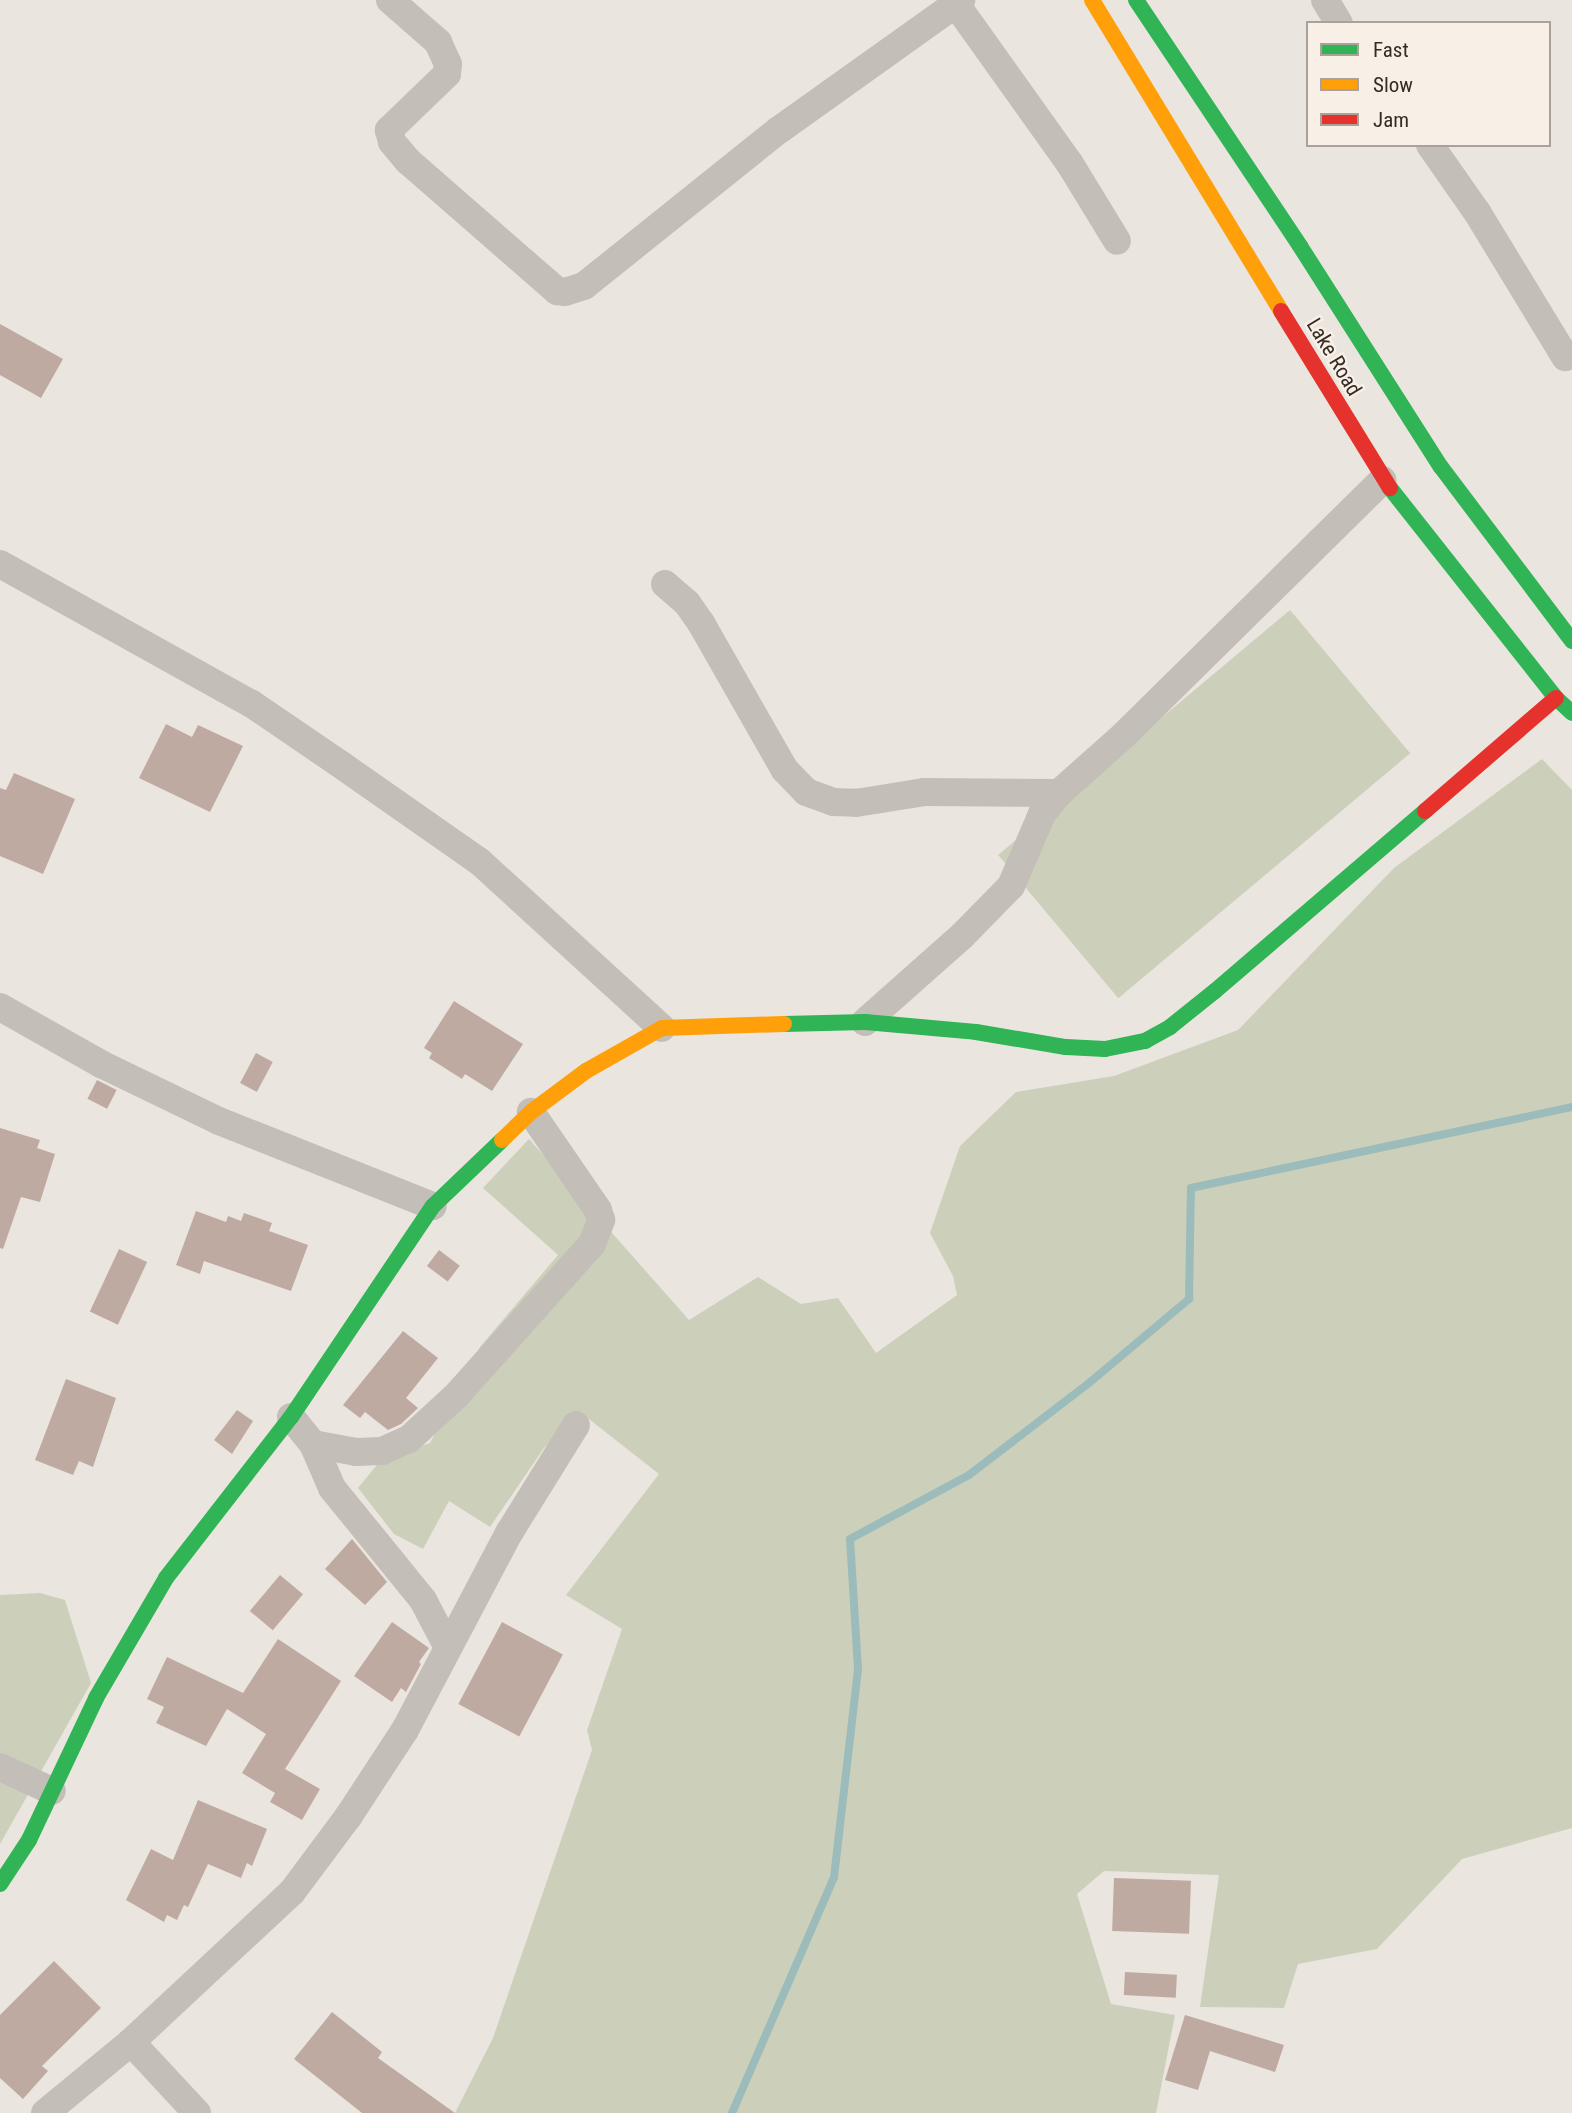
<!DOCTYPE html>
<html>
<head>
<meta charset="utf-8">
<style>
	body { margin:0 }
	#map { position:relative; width:1572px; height:2113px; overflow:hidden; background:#ebe5df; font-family:"Roboto Condensed",sans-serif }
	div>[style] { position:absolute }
	.green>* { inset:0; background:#ccd0ba; transform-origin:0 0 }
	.stream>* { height:8px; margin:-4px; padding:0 4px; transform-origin:4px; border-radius:4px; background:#9cbcbb }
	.building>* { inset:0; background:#beaaa1; transform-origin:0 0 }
	.street>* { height:28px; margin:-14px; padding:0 14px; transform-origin:14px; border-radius:14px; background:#c4beb9 }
	.fast>* { height:16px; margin:-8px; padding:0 8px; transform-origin:8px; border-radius:8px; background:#30b455 }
	.slow>* { height:16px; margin:-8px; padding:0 8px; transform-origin:8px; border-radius:8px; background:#ff9f0a }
	.jam>* { height:16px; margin:-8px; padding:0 8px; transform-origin:8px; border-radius:8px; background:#e5322d }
	span { translate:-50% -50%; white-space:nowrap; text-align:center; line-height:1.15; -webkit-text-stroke:5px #f8f0e6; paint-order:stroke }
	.street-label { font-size:21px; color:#342b27 }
	.legend { position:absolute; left:1306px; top:21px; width:245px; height:126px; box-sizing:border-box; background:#f8f0e6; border:2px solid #aaa19a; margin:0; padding:9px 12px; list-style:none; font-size:21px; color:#342b27 }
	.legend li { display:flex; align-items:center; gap:14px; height:35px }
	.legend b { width:35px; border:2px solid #aaa19a }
</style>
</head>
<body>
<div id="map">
	<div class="green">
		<div style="left:1290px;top:610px;width:187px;height:381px;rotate:50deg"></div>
		<div style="clip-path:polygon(1542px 759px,1572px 790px,1572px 1828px,1462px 1859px,1377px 1949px,1298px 1964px,1284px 2008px,1200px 2007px,1219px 1875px,1104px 1871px,1077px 1894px,1111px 2004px,1175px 2015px,1156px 2113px,455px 2113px,493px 2038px,592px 1750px,587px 1730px,622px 1629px,566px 1595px,659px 1474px,580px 1412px,544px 1448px,490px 1527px,449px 1501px,423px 1549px,394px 1534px,358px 1488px,381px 1460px,430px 1443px,480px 1347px,558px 1255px,483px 1188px,529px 1139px,689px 1320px,758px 1277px,801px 1304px,838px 1298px,876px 1353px,957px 1295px,953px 1276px,930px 1233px,960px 1146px,1016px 1092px,1114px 1076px,1238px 1030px,1394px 868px)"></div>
		<div style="clip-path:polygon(40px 1593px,65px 1600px,91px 1683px,0 1844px,0 1595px)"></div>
	</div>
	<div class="stream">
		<div style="left:732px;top:2113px;width:257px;rotate:-66.6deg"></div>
		<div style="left:834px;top:1877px;width:209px;rotate:-83.4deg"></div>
		<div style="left:858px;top:1669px;width:130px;rotate:-93.5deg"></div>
		<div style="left:850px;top:1539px;width:135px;rotate:-28.3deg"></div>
		<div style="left:969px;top:1475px;width:151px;rotate:-37.5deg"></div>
		<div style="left:1089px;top:1383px;width:131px;rotate:-40deg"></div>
		<div style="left:1189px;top:1299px;width:111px;rotate:-89deg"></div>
		<div style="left:1191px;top:1188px;width:390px;rotate:-12deg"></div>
	</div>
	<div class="building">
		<div style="clip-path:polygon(0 324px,63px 359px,41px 398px,0 375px)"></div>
		<div style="clip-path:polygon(166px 724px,192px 737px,198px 725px,243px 746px,210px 812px,139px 778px)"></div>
		<div style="clip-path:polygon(14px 773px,75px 799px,43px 874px,0 856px,0 788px,6px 790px)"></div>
		<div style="clip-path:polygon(454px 1001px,523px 1044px,492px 1091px,465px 1074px,462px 1079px,429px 1058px,432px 1053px,424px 1048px)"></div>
		<div style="left:256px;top:1053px;width:19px;height:34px;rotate:28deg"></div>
		<div style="left:97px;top:1080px;width:22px;height:21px;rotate:27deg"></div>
		<div style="clip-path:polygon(0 1128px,40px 1140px,37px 1148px,55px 1154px,40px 1202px,21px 1197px,3px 1249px,0 1248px)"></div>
		<div style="clip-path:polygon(196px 1211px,226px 1222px,228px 1216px,241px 1221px,244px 1213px,272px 1223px,269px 1231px,308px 1245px,291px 1291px,204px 1261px,200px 1274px,176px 1265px)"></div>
		<div style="left:119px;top:1249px;width:31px;height:69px;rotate:25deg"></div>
		<div style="left:439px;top:1250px;width:26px;height:20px;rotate:37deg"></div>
		<div style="clip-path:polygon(403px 1331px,438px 1358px,406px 1398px,418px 1408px,401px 1424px,388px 1430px,365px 1412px,360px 1418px,343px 1405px)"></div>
		<div style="clip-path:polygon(66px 1379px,116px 1398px,93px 1467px,79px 1461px,73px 1475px,35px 1460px)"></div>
		<div style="clip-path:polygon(237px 1410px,253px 1421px,232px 1454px,214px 1440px)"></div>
		<div style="clip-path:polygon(352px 1539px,387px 1582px,365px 1605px,325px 1569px)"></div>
		<div style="left:280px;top:1575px;width:30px;height:47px;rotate:40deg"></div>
		<div style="clip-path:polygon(392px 1622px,429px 1648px,419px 1662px,421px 1664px,406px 1692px,401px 1688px,392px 1702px,354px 1676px)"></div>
		<div style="left:502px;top:1622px;width:69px;height:93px;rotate:28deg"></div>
		<div style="clip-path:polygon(278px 1639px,341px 1681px,285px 1769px,320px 1789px,302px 1820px,270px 1802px,275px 1793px,242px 1773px,266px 1734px,227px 1709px,206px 1746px,156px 1723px,164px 1707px,147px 1699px,167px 1657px,243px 1693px)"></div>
		<div style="clip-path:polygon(198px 1800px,267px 1829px,252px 1866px,247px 1863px,241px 1878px,208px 1864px,188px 1907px,184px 1905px,177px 1920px,167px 1915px,164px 1922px,126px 1900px,151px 1849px,173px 1860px)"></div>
		<div style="left:1114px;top:1878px;width:77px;height:53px;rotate:2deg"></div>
		<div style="clip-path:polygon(54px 1961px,101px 2008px,42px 2066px,48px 2071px,23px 2099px,0 2078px,0 2015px)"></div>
		<div style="left:1125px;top:1972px;width:52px;height:23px;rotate:3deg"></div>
		<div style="clip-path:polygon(332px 2012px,382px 2052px,378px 2058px,455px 2113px,362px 2113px,294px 2059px)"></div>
		<div style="clip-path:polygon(1185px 2015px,1284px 2045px,1275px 2072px,1210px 2051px,1198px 2090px,1165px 2080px)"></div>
	</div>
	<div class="street">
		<div style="left:390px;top:0;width:64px;rotate:41.2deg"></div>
		<div style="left:438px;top:42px;width:24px;rotate:66deg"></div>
		<div style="left:448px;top:64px;width:10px;rotate:96deg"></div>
		<div style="left:447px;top:74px;width:81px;rotate:136deg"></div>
		<div style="left:389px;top:130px;width:12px;rotate:76deg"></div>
		<div style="left:392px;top:142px;width:25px;rotate:50deg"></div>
		<div style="left:408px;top:161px;width:198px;rotate:41.1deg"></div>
		<div style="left:557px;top:291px;width:8px;rotate:7deg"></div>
		<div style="left:565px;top:292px;width:20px;rotate:-18deg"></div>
		<div style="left:584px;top:286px;width:250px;rotate:-38.7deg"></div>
		<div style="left:779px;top:130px;width:224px;rotate:-35.5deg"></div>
		<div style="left:953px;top:0;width:201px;rotate:54.5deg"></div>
		<div style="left:1070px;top:164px;width:90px;rotate:58.6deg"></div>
		<div style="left:1325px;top:0;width:27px;rotate:59deg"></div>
		<div style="left:1430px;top:145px;width:82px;rotate:55deg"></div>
		<div style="left:1477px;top:212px;width:170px;rotate:58.7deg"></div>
		<div style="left:0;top:564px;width:288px;rotate:29.1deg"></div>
		<div style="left:252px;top:704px;width:107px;rotate:34.3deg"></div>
		<div style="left:340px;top:764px;width:171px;rotate:35deg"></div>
		<div style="left:480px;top:862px;width:246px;rotate:42.4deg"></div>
		<div style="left:665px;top:584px;width:29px;rotate:41deg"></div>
		<div style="left:687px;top:603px;width:24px;rotate:55deg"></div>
		<div style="left:701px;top:623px;width:169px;rotate:60.3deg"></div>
		<div style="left:785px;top:770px;width:30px;rotate:46deg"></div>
		<div style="left:806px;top:792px;width:29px;rotate:20deg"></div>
		<div style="left:833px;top:802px;width:23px;rotate:2deg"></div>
		<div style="left:856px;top:803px;width:70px;rotate:-9.1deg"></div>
		<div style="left:925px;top:792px;width:134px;rotate:0.4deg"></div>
		<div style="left:0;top:1007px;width:116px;rotate:29.4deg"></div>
		<div style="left:101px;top:1064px;width:131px;rotate:25.8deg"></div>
		<div style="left:219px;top:1121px;width:230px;rotate:21.7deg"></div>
		<div style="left:865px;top:1022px;width:130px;rotate:-41.6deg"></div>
		<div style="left:962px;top:936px;width:70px;rotate:-45.6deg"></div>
		<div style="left:1011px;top:886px;width:78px;rotate:-66.7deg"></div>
		<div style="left:1042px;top:814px;width:27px;rotate:-51deg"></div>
		<div style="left:1059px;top:793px;width:87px;rotate:-41.7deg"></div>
		<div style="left:1124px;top:735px;width:363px;rotate:-44.6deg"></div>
		<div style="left:291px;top:1417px;width:35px;rotate:51deg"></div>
		<div style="left:313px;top:1444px;width:44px;rotate:10.5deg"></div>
		<div style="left:356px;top:1452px;width:26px;rotate:-2deg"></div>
		<div style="left:382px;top:1451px;width:30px;rotate:-24deg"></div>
		<div style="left:409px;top:1439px;width:64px;rotate:-42.5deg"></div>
		<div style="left:456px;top:1396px;width:204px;rotate:-48.2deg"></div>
		<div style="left:592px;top:1244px;width:26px;rotate:-69deg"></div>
		<div style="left:601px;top:1220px;width:10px;rotate:-107deg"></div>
		<div style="left:598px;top:1210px;width:119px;rotate:-124.4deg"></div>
		<div style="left:313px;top:1444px;width:48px;rotate:66.6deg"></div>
		<div style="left:332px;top:1488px;width:144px;rotate:50.9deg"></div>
		<div style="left:423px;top:1600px;width:52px;rotate:62.4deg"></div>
		<div style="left:0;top:1767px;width:57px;rotate:24.8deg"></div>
		<div style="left:131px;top:2042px;width:97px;rotate:47.1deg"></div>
		<div style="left:45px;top:2113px;width:112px;rotate:-39.5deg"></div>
		<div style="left:131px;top:2042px;width:220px;rotate:-43deg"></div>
		<div style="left:292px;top:1892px;width:94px;rotate:-53.3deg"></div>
		<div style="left:348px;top:1817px;width:104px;rotate:-56.8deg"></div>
		<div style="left:405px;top:1730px;width:223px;rotate:-62.2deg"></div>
		<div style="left:509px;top:1533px;width:127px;rotate:-58.2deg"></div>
	</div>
	<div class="fast">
		<div style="left:1136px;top:0;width:296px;rotate:56.3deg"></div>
		<div style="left:1300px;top:246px;width:262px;rotate:57.5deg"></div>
		<div style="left:1441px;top:467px;width:218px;rotate:53deg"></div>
		<div style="left:1390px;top:488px;width:268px;rotate:51.7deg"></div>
		<div style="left:1556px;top:698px;width:22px;rotate:43deg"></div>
		<div style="left:784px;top:1024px;width:81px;rotate:-1.4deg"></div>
		<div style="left:865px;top:1022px;width:111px;rotate:5.1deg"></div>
		<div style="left:976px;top:1032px;width:91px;rotate:9.5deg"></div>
		<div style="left:1066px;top:1047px;width:39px;rotate:3deg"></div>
		<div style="left:1105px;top:1049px;width:41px;rotate:-11.3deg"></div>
		<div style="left:1145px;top:1041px;width:29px;rotate:-29deg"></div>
		<div style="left:1170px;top:1027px;width:58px;rotate:-38.7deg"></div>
		<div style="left:1215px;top:991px;width:277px;rotate:-40.6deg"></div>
		<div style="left:0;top:1884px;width:53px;rotate:-56.6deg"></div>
		<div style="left:29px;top:1840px;width:157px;rotate:-64.7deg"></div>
		<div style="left:96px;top:1698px;width:139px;rotate:-59.7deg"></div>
		<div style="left:166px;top:1578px;width:204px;rotate:-52.2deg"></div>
		<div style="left:291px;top:1417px;width:254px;rotate:-56.1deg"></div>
		<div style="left:433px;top:1206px;width:95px;rotate:-43.7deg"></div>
	</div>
	<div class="slow">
		<div style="left:1092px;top:0;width:364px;rotate:58.7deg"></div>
		<div style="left:502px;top:1140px;width:40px;rotate:-44deg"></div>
		<div style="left:531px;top:1112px;width:69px;rotate:-36.7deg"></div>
		<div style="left:586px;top:1071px;width:87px;rotate:-29.5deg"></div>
		<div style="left:662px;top:1028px;width:122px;rotate:-1.9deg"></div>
	</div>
	<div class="jam">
		<div style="left:1281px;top:311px;width:208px;rotate:58.4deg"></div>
		<div style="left:1425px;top:811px;width:173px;rotate:-40.8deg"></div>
	</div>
	<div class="street-label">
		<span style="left:1334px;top:357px;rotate:59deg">Lake Road</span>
	</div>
	<ul class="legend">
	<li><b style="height:9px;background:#30b455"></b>Fast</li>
	<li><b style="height:9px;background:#ff9f0a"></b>Slow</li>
	<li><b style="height:9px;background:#e5322d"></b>Jam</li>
	</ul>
</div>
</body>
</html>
